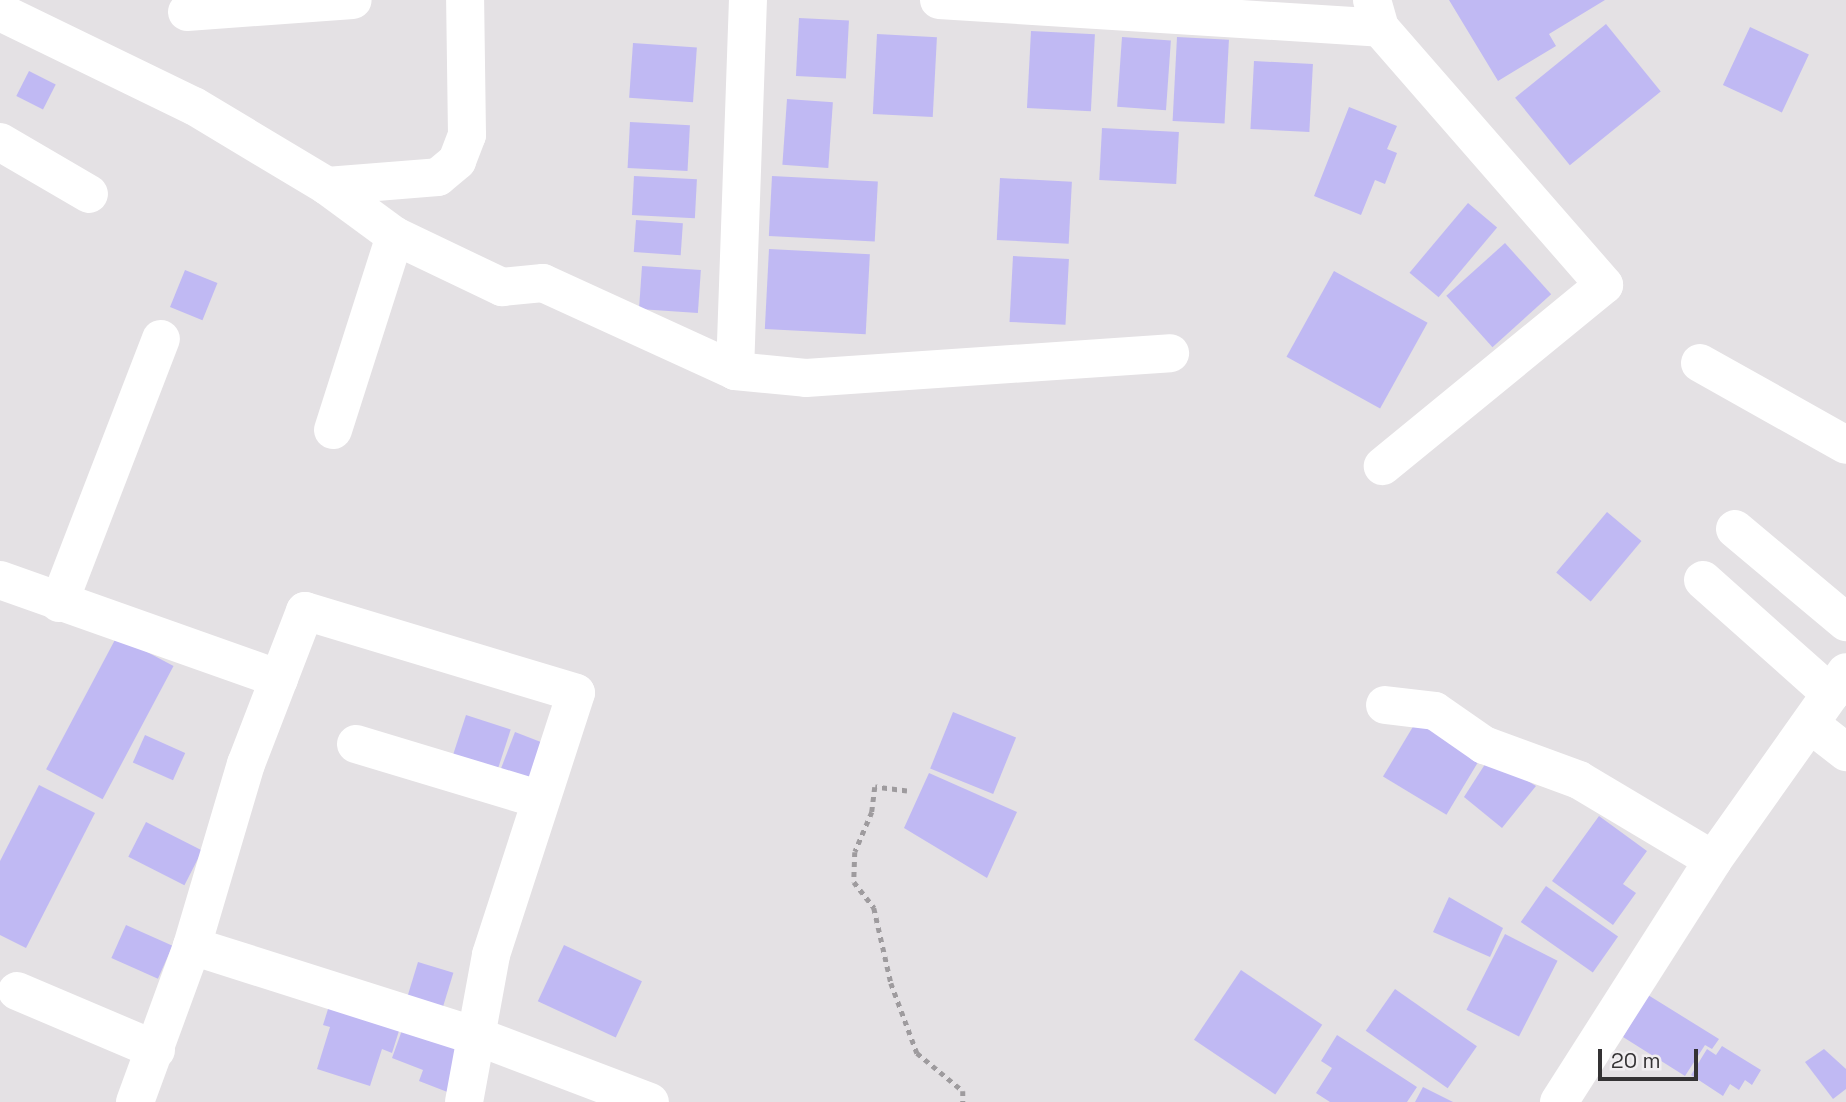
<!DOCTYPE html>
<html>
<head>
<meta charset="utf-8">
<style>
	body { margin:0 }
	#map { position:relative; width:1846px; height:1102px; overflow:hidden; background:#e4e1e4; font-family:"Space Grotesk",sans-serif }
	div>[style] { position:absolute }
	.building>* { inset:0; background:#c0b9f3; transform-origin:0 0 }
	.path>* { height:4.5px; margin-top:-2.25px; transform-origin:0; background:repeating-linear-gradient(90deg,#9e9b9e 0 5px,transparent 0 10px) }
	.minor>* { height:38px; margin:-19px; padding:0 19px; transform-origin:19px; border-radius:19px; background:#fff }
	.tertiary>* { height:38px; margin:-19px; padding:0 19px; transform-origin:19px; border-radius:19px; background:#fff }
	span { translate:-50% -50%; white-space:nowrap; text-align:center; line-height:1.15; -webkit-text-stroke:5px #f1eef1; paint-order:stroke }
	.scale { position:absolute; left:1598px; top:1049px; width:100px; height:32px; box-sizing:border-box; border:4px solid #343234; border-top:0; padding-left:9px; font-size:21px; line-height:24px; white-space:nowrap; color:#343234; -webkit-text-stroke:5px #f1eef1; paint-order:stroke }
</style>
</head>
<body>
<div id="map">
	<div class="building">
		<div style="clip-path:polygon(1449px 0,1605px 0,1549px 34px,1556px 46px,1498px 81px)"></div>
		<div style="left:799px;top:18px;width:50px;height:58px;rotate:3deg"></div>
		<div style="left:1606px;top:24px;width:87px;height:117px;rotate:51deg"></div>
		<div style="left:1750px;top:27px;width:65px;height:64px;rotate:25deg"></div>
		<div style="left:1031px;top:31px;width:64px;height:77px;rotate:3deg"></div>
		<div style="left:877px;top:34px;width:60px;height:80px;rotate:3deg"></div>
		<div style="left:1122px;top:37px;width:49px;height:70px;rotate:4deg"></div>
		<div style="left:1177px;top:37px;width:52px;height:84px;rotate:3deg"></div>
		<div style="left:633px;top:43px;width:64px;height:55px;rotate:4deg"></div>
		<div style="left:1254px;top:61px;width:59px;height:68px;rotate:3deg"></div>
		<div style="left:29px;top:71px;width:30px;height:28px;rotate:27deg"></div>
		<div style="left:787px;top:99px;width:46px;height:66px;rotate:4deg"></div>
		<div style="clip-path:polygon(1349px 107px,1397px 126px,1387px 149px,1397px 153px,1385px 184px,1375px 180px,1361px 215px,1314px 196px)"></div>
		<div style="left:630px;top:122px;width:60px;height:46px;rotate:3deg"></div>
		<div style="left:1102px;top:128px;width:77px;height:52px;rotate:3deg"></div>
		<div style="left:634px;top:176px;width:63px;height:39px;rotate:3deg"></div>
		<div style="left:772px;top:176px;width:106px;height:60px;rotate:3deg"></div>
		<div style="left:1000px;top:178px;width:72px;height:62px;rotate:3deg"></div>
		<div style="left:1468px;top:203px;width:38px;height:91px;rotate:40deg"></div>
		<div style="left:636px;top:220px;width:47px;height:32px;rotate:4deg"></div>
		<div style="left:1505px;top:243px;width:69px;height:79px;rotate:48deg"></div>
		<div style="left:769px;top:249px;width:101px;height:80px;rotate:3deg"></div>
		<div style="left:1013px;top:256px;width:56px;height:66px;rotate:3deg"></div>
		<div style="left:642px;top:266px;width:59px;height:43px;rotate:4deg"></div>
		<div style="left:185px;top:270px;width:35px;height:40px;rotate:22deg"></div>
		<div style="left:1334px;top:271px;width:107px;height:98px;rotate:29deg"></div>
		<div style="left:1607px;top:512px;width:45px;height:79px;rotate:40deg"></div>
		<div style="left:117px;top:636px;width:64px;height:151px;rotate:28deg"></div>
		<div style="left:953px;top:712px;width:68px;height:61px;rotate:22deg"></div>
		<div style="left:466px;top:715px;width:47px;height:51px;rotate:18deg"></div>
		<div style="left:1417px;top:720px;width:74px;height:66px;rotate:31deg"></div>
		<div style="left:515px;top:732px;width:36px;height:47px;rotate:21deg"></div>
		<div style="left:145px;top:735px;width:44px;height:30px;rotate:24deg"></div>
		<div style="clip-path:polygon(1489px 758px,1536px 786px,1502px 828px,1464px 797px)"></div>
		<div style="clip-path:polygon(929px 773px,1017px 812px,987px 878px,904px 828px)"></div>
		<div style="clip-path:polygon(39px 785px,95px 813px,26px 948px,0 935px,0 861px)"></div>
		<div style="clip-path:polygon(1599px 816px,1647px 851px,1623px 884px,1636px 893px,1613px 925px,1552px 881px)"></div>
		<div style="left:146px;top:822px;width:63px;height:39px;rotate:27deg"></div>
		<div style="left:1546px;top:886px;width:88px;height:44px;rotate:35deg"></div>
		<div style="clip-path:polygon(1449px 897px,1503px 928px,1490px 957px,1433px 932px)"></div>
		<div style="left:126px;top:925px;width:51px;height:36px;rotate:24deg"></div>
		<div style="left:1505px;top:934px;width:59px;height:85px;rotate:27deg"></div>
		<div style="left:564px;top:945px;width:86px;height:62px;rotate:25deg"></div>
		<div style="left:418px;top:962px;width:37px;height:49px;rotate:17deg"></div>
		<div style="left:1241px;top:970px;width:98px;height:84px;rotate:34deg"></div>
		<div style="left:1395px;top:989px;width:100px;height:51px;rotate:35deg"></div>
		<div style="clip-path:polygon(333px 993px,404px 1015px,392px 1053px,382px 1049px,370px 1086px,317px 1069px,330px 1027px,323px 1025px)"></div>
		<div style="clip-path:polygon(1648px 995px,1719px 1039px,1712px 1049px,1705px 1045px,1685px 1076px,1623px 1037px)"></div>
		<div style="clip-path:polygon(406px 1019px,469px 1043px,450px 1093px,419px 1081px,423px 1070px,392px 1058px)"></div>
		<div style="clip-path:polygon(1337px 1035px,1417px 1087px,1407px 1102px,1330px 1102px,1316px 1093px,1332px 1068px,1321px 1061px)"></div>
		<div style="clip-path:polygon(1722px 1046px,1761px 1070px,1752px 1085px,1745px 1080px,1739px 1090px,1730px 1084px,1723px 1096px,1691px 1075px,1707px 1049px,1716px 1055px)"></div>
		<div style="clip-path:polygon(1824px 1049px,1846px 1069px,1846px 1089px,1833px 1099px,1805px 1062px)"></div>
		<div style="clip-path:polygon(1423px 1087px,1453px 1102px,1415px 1102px)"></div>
	</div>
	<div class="path">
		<div style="left:907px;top:791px;width:32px;rotate:-173deg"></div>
		<div style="left:875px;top:787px;width:25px;rotate:97deg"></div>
		<div style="left:872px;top:812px;width:43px;rotate:113deg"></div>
		<div style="left:855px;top:852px;width:30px;rotate:92deg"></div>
		<div style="left:854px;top:882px;width:33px;rotate:52deg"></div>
		<div style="left:874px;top:908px;width:77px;rotate:77.2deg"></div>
		<div style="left:891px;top:983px;width:75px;rotate:69.6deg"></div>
		<div style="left:917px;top:1053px;width:60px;rotate:39.6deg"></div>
		<div style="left:963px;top:1091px;width:11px;rotate:90deg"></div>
	</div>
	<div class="minor">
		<div style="left:939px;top:0;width:442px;rotate:3.6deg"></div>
		<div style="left:1372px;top:0;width:29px;rotate:74deg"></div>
		<div style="left:1380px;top:28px;width:341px;rotate:48.9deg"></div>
		<div style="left:1604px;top:285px;width:286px;rotate:140.7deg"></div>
		<div style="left:0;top:12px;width:216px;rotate:25.9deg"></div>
		<div style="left:194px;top:106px;width:155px;rotate:31deg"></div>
		<div style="left:327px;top:186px;width:84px;rotate:36.3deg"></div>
		<div style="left:395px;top:236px;width:119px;rotate:25.5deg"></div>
		<div style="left:502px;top:287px;width:41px;rotate:-5.6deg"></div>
		<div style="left:543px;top:283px;width:211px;rotate:24.6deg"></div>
		<div style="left:735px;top:371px;width:71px;rotate:5.6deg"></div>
		<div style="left:806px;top:378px;width:365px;rotate:-3.9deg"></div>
		<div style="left:187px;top:12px;width:166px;rotate:-4.1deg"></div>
		<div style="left:0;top:142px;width:103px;rotate:30.3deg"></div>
		<div style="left:327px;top:186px;width:111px;rotate:-4.6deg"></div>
		<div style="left:438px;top:177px;width:25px;rotate:-40deg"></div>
		<div style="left:457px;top:161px;width:28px;rotate:-69deg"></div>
		<div style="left:467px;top:135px;width:135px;rotate:-90.8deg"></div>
		<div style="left:1700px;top:363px;width:167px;rotate:29.3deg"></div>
		<div style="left:735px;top:371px;width:371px;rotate:-88deg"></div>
		<div style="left:333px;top:430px;width:204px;rotate:-72.3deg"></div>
		<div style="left:1735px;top:529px;width:145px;rotate:40deg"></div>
		<div style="left:0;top:580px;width:296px;rotate:19.5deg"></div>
		<div style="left:1703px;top:580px;width:171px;rotate:41.7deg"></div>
		<div style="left:59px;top:603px;width:283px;rotate:-68.9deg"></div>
		<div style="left:1385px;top:705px;width:50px;rotate:6.8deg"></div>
		<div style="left:1435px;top:711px;width:60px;rotate:34.8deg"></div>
		<div style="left:1484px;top:745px;width:101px;rotate:20.2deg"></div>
		<div style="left:1579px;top:780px;width:156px;rotate:30.8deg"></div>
		<div style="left:1810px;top:724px;width:46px;rotate:37.9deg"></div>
		<div style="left:356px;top:744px;width:190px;rotate:16.8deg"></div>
		<div style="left:192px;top:946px;width:298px;rotate:17.6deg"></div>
		<div style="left:476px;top:1036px;width:186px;rotate:20.8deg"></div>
		<div style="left:17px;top:991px;width:151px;rotate:23deg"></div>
		<div style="left:135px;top:1102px;width:166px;rotate:-69.9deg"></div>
		<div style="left:192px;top:946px;width:190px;rotate:-73.5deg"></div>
		<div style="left:246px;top:764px;width:164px;rotate:-68.9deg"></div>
		<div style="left:305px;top:611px;width:283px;rotate:16.8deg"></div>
		<div style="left:576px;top:693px;width:275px;rotate:108deg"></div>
		<div style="left:491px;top:955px;width:149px;rotate:100.4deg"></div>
	</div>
	<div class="tertiary">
		<div style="left:1559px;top:1102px;width:287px;rotate:-57.5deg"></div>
		<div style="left:1713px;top:860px;width:230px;rotate:-54.7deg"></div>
	</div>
	<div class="scale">20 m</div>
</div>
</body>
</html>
